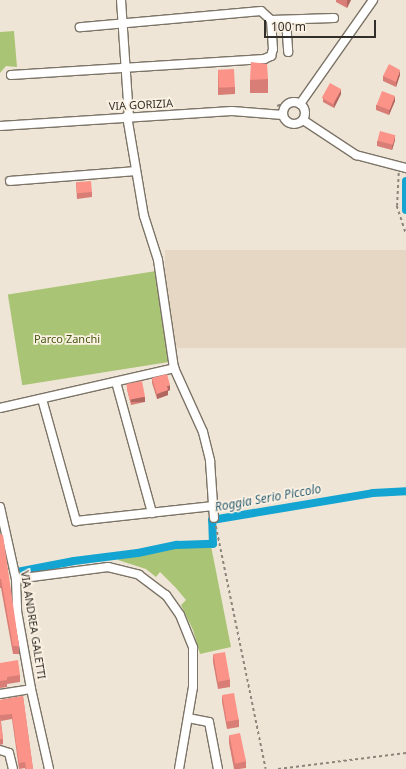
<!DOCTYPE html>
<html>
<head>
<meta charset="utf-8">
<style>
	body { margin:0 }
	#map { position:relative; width:406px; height:769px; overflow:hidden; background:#efe5d6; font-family:"Noto Sans",sans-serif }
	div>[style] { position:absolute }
	.built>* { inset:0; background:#e5d7c3; transform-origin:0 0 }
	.green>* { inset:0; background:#aac475; transform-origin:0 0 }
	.canal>* { height:8px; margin:-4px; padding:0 4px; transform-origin:4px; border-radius:4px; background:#13a4d1 }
	.path>* { height:1.5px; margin-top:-0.75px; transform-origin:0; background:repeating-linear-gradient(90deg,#8c857b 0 3px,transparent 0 6px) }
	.roads { filter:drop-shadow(1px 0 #7c7467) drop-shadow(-1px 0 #7c7467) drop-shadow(0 1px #7c7467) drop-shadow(0 -1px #7c7467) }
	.minor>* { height:8px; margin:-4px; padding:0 4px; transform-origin:4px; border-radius:4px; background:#fff }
	.minor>.ring { margin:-4px; padding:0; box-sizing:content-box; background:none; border:8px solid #fff; border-radius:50% }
	.wall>* { inset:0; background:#d87e76; transform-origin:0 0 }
	.shaded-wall>* { inset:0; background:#b06760; transform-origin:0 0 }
	.building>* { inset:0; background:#fb9389; transform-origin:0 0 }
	span { translate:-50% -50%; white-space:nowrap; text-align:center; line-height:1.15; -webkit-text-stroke:3.5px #fcf2e4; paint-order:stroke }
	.street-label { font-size:11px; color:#322e29 }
	.park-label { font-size:11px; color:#465815 }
	.water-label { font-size:12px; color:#2d5f73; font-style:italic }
	.scale { position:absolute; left:264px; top:20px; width:112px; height:18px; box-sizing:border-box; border:2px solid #322e29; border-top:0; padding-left:5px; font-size:12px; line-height:14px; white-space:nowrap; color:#322e29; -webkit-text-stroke:3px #fcf2e4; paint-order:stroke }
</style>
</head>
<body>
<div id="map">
	<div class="built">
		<div style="left:406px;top:250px;width:98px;height:241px;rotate:90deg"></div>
	</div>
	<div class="green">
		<div style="clip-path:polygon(14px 31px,17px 67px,6px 66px,0 73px,0 32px)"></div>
		<div style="left:156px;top:271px;width:92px;height:150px;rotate:81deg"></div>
		<div style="clip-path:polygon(211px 546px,231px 647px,200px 654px,193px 630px,181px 605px,186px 600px,176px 588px,160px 572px,156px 577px,146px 569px,118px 560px,119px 558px,176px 547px)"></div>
	</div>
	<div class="canal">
		<div style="left:406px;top:181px;width:29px;rotate:90deg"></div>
		<div style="left:17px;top:572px;width:58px;rotate:-10.9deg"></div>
		<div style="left:74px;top:561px;width:64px;rotate:-7.1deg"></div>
		<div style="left:138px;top:553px;width:40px;rotate:-12deg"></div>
		<div style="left:177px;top:545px;width:36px;rotate:-2deg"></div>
		<div style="left:213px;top:544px;width:24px;rotate:-92deg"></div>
		<div style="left:212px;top:520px;width:163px;rotate:-9.5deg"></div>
		<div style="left:373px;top:493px;width:33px;rotate:-3deg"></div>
	</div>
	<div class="path">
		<div style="left:277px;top:106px;width:18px;rotate:-22deg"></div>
		<div style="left:399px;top:173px;width:33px;rotate:93deg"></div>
		<div style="left:397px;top:206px;width:29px;rotate:72deg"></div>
		<div style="left:216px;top:526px;width:248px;rotate:78.4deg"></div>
		<div style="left:278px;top:769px;width:129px;rotate:-7.1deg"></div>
	</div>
	<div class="roads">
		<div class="minor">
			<div style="left:121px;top:0;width:116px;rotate:86.1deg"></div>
			<div style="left:271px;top:20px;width:63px;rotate:-1.8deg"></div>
			<div style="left:286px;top:20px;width:32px;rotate:86deg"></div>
			<div style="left:11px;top:75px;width:254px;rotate:-3.6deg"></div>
			<div style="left:264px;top:59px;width:8px;rotate:-23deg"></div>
			<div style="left:271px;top:56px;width:7px;rotate:-74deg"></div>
			<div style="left:273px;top:49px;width:29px;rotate:-94deg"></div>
			<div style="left:271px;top:20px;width:13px;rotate:-138deg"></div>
			<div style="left:261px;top:11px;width:182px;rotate:174.9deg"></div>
			<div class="ring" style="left:283px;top:102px;width:14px;height:14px"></div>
			<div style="left:300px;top:104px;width:127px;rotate:-54.9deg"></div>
			<div style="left:127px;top:116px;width:101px;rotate:80.4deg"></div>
			<div style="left:144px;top:216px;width:46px;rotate:72.3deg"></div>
			<div style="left:158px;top:260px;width:109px;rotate:81.6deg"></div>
			<div style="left:174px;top:368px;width:70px;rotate:65.6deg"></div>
			<div style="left:203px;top:432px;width:30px;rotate:76deg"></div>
			<div style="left:210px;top:461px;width:57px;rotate:86deg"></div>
			<div style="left:303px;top:120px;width:64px;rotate:33.4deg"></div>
			<div style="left:356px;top:155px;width:52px;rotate:14.6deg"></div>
			<div style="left:0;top:126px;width:232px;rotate:-3.7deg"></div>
			<div style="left:232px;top:111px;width:51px;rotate:4.5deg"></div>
			<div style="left:10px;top:181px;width:126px;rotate:-4.5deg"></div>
			<div style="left:116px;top:382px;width:136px;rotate:74.6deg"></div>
			<div style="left:42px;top:399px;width:127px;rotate:74.4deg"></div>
			<div style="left:76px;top:521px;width:138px;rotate:-6.2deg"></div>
			<div style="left:0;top:408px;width:179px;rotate:-12.9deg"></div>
			<div style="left:0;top:507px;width:74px;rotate:77.5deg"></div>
			<div style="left:16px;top:579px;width:32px;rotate:88deg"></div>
			<div style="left:17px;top:611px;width:79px;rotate:79.8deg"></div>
			<div style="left:31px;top:689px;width:82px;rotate:77.3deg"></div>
			<div style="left:16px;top:579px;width:93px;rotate:-7.4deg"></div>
			<div style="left:108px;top:567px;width:32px;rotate:14deg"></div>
			<div style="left:139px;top:575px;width:34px;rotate:37deg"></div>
			<div style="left:166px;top:595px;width:24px;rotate:55deg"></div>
			<div style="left:180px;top:615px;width:35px;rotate:68deg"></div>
			<div style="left:193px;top:648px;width:39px;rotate:90deg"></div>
			<div style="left:193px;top:687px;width:83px;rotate:99.7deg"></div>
			<div style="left:0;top:694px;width:31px;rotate:-9deg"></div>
			<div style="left:188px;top:718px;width:21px;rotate:11deg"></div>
			<div style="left:209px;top:722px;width:48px;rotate:79.2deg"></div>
			<div style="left:0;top:750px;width:9px;rotate:18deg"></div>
			<div style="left:9px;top:753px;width:16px;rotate:76deg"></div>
		</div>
	</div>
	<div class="wall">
		<div style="clip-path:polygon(336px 0,351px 0,347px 8px,336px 2px)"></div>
		<div style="clip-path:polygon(218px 70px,235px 87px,235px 94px,218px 95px)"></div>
		<div style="clip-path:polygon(400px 75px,396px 87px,383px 81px,383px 76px)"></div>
		<div style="left:268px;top:79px;width:14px;height:18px;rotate:90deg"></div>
		<div style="clip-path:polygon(341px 94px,334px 108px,323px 102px,323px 98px)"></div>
		<div style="clip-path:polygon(395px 101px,389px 115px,376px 110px,376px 105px)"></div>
		<div style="clip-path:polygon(395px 140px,392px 150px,377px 146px,377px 141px)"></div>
		<div style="clip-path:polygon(76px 182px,92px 192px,92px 197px,77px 199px)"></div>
		<div style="clip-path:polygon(152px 378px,170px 390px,168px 391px,168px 395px,157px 399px,152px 383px)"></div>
		<div style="clip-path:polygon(127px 385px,145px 402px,131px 405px,127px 389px)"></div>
		<div style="clip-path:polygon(0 534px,19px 646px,19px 654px,13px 654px,1px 588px,0 588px)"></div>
		<div style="clip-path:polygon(213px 654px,230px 680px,230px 687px,218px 689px,213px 662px)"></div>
		<div style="clip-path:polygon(0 663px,20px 675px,20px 682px,7px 684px,7px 687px,0 688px)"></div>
		<div style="clip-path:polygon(222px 695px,239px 720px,239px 727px,227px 729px,222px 702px)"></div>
		<div style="clip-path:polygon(23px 696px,33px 769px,25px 769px,25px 768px,19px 769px,12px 719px,1px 721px,3px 739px,3px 744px,0 745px,0 700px)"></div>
		<div style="clip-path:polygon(229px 735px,246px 761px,246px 768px,239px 769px,234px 769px,229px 743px)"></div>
	</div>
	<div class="shaded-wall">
		<div style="clip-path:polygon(347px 0,351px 0,347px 8px)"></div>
		<div style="clip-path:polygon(400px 70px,400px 75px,396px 87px,396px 82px)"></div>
		<div style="clip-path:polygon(341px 89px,341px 94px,334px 108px,334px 103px)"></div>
		<div style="clip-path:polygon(395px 96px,395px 101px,389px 115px,389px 110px)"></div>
		<div style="clip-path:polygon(395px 135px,395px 140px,392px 150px,392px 145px)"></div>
		<div style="clip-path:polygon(170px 385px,170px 390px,168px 391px,168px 395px,157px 399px,157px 394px,167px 386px)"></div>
		<div style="left:145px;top:397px;width:5px;height:14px;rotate:90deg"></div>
	</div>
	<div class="building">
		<div style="clip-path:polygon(251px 62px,267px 64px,268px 79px,250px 80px)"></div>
		<div style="clip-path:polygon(389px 64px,400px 70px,396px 82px,383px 76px)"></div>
		<div style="left:234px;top:69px;width:18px;height:16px;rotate:87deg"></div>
		<div style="left:330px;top:83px;width:13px;height:17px;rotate:29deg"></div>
		<div style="left:382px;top:91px;width:14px;height:15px;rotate:21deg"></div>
		<div style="left:380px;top:131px;width:16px;height:10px;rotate:15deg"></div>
		<div style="left:91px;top:181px;width:11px;height:15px;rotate:85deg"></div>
		<div style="clip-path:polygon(167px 374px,170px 385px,167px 386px,168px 390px,157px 394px,152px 378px)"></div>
		<div style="left:142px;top:381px;width:16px;height:16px;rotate:79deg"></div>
		<div style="clip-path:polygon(0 534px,3px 535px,19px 646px,13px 646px,1px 579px,0 579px)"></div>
		<div style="left:225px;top:652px;width:28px;height:12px;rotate:80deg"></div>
		<div style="clip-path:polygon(18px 660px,20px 675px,7px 677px,7px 680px,0 681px,0 663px)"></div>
		<div style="left:234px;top:693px;width:27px;height:12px;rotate:80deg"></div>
		<div style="clip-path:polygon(23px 696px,33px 769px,26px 769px,25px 762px,19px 763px,12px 714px,0 715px,0 700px)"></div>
		<div style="clip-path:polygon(0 718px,3px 739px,0 739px)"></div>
		<div style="left:240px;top:733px;width:29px;height:11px;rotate:78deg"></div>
	</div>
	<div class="street-label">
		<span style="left:141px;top:105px;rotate:-3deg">VIA GORIZIA</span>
		<span style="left:33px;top:625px;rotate:81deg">VIA ANDREA GALETTI</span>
	</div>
	<div class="park-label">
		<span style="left:67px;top:339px">Parco Zanchi</span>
	</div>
	<div class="water-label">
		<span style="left:268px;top:498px;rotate:-10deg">Roggia Serio Piccolo</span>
	</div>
	<div class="scale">100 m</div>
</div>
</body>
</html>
